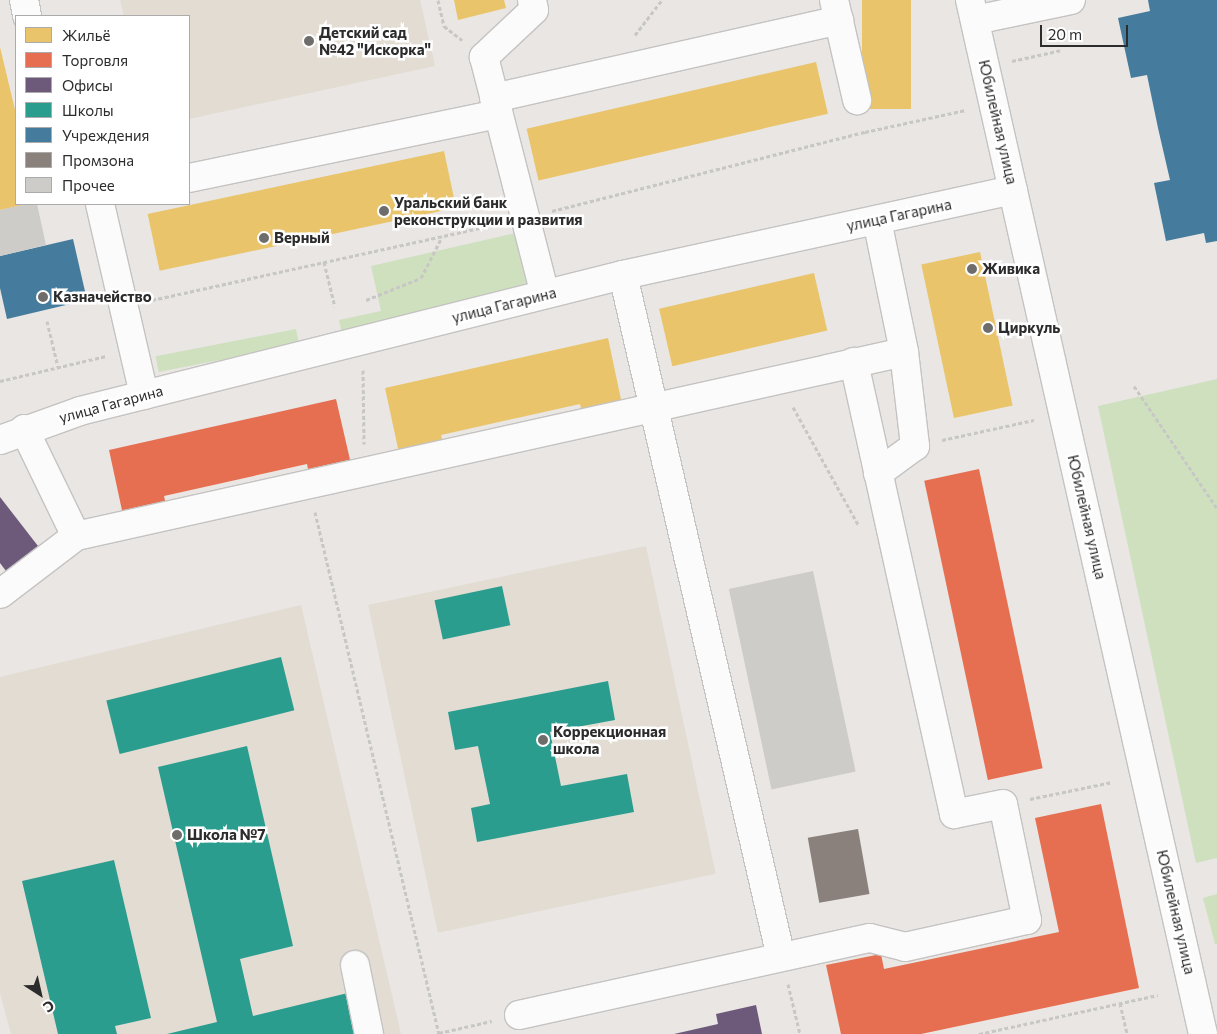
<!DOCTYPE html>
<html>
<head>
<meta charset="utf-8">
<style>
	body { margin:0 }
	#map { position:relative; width:1217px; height:1034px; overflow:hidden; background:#e9e6e3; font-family:Commissioner,sans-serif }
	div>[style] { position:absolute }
	.education>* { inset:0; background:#e2dcd2; transform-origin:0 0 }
	.green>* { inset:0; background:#cfe0bf; transform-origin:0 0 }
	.homes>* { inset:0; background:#e9c46a; transform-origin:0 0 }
	.shops>* { inset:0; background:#e76f51; transform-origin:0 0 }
	.offices>* { inset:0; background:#6d597a }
	.schools>* { inset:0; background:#2a9d8f; transform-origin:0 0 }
	.public>* { inset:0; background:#457b9d }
	.industry>* { inset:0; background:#8a817c; transform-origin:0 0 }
	.building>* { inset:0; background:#ceccc9; transform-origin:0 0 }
	.path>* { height:3px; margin-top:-1.5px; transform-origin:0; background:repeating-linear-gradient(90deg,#c7c7c6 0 4px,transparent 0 6.5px) }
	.roads { filter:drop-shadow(1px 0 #c4c3c2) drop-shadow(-1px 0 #c4c3c2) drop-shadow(0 1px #c4c3c2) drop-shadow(0 -1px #c4c3c2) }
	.minor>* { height:28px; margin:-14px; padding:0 14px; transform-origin:14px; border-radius:14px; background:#fcfbfb }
	.dots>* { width:14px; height:14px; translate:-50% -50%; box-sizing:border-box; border:2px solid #fff; border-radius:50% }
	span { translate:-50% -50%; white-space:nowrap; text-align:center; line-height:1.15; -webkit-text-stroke:5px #fff; paint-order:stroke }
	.poi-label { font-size:15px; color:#2c2c2c; font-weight:700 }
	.left { translate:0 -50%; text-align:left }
	.street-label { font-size:15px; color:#2c2c2c }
	.legend { position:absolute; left:15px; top:15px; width:175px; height:190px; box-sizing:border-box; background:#fff; border:1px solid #ababab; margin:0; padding:6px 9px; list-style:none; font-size:15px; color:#2c2c2c }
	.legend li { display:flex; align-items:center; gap:10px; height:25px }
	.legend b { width:25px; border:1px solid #ababab }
	.north { position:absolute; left:15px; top:969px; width:50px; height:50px; -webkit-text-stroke:4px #fff; paint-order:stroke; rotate:145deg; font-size:14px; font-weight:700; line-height:20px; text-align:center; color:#2c2c2c }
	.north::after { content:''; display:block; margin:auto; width:18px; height:22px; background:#2c2c2c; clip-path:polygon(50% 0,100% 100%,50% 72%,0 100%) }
	.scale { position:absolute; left:1040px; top:25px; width:88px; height:22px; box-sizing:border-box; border:2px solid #2c2c2c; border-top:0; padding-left:6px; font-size:15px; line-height:18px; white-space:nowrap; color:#2c2c2c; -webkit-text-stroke:4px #fff; paint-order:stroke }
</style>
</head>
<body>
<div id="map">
	<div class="education">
		<div style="clip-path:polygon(120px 0,420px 0,435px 66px,189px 119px,189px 16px,124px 16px)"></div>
		<div style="left:646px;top:546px;width:335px;height:284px;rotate:78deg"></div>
		<div style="clip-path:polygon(301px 605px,401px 1034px,11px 1034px,0 993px,0 677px)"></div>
	</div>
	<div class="green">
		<div style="clip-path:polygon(516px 233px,530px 293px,342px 334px,339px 320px,381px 311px,371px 266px)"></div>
		<div style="left:296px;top:329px;width:16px;height:143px;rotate:79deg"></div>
		<div style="clip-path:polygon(1217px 379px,1217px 858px,1196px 863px,1098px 406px)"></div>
		<div style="clip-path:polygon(1217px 894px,1217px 944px,1215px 944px,1203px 898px)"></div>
	</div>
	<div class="homes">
		<div style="clip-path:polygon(454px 0,504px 0,506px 8px,458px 20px)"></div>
		<div style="left:862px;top:0;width:49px;height:109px"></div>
		<div style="clip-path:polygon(0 47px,16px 114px,16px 204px,23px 205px,0 210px)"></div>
		<div style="left:816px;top:62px;width:53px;height:297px;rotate:77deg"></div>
		<div style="left:444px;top:151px;width:58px;height:303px;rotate:78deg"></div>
		<div style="left:980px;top:252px;width:157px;height:60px;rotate:78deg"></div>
		<div style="left:814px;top:273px;width:59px;height:159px;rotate:77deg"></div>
		<div style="clip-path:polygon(608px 338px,622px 404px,582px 413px,580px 404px,441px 435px,443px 443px,399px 453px,385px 388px)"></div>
	</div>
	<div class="shops">
		<div style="clip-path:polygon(336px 399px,351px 464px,309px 474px,307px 464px,164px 496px,166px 505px,123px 515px,109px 450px)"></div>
		<div style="left:979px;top:469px;width:306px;height:56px;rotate:78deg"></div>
		<div style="clip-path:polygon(1101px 804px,1139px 988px,921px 1034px,841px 1034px,826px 965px,881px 954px,884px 969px,1059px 932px,1035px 818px)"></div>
	</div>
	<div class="offices">
		<div style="clip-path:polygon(0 497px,38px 546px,6px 571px,0 563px)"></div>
		<div style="clip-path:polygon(756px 1005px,762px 1034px,674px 1034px,718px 1024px,716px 1014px)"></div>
	</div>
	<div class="schools">
		<div style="left:502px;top:586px;width:40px;height:69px;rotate:78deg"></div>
		<div style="left:281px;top:657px;width:55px;height:180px;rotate:76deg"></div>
		<div style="clip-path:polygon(608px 681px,615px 720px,550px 732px,561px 786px,627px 774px,634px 812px,477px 842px,471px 808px,490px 804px,478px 746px,455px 750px,448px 712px)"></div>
		<div style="clip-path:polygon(247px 746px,293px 946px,240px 959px,253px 1016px,356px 991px,366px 1034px,167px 1034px,217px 1022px,158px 767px)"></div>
		<div style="clip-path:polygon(114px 860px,151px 1018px,115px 1026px,117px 1034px,58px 1034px,22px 881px)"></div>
	</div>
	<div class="public">
		<div style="clip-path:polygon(1148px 0,1217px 0,1217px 241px,1206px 243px,1204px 233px,1166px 241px,1154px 183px,1170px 180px,1158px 128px,1147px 75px,1131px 78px,1118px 18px,1150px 11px)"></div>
		<div style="clip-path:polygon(73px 239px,87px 300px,7px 319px,0 288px,0 256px)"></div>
	</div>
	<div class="industry">
		<div style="left:858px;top:829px;width:66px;height:51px;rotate:80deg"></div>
	</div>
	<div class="building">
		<div style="clip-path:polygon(27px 204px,37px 204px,46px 245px,0 256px,0 210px)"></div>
		<div style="left:813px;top:571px;width:205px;height:86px;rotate:78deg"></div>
	</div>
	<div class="path">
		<div style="left:438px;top:0;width:27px;rotate:77deg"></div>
		<div style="left:444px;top:26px;width:23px;rotate:38deg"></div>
		<div style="left:635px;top:35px;width:44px;rotate:-52.4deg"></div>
		<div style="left:1012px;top:61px;width:51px;rotate:-12.4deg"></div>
		<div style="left:552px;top:211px;width:323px;rotate:-14.2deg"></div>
		<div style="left:865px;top:132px;width:103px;rotate:-12.3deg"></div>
		<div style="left:324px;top:262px;width:46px;rotate:76.3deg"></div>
		<div style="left:152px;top:300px;width:353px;rotate:-12.4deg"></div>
		<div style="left:366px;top:300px;width:59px;rotate:-21.8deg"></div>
		<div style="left:421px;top:278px;width:46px;rotate:-62.9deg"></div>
		<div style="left:47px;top:321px;width:47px;rotate:76.6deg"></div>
		<div style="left:363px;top:370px;width:74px;rotate:89.2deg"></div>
		<div style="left:0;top:381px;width:109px;rotate:-13.3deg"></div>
		<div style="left:1134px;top:386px;width:148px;rotate:55.8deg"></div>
		<div style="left:793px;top:407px;width:136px;rotate:61deg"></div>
		<div style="left:942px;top:440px;width:94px;rotate:-12.3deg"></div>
		<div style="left:315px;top:512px;width:537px;rotate:76.64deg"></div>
		<div style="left:1030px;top:799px;width:84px;rotate:-11.7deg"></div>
		<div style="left:788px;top:984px;width:51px;rotate:76.5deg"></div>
		<div style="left:1120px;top:1003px;width:32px;rotate:77deg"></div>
		<div style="left:439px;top:1033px;width:54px;rotate:-12.8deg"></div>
		<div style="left:979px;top:1034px;width:183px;rotate:-12.3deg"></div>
	</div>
	<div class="roads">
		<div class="minor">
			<div style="left:24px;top:0;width:16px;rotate:79deg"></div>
			<div style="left:532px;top:0;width:10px;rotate:79deg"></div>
			<div style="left:534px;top:10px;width:69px;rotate:136.8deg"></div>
			<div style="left:484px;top:57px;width:245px;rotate:75.6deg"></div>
			<div style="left:834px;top:0;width:103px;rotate:77deg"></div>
			<div style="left:970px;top:0;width:1060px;rotate:77.3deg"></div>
			<div style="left:975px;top:20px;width:98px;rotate:-11.8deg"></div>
			<div style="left:494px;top:98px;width:354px;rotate:-12.7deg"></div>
			<div style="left:189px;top:178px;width:316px;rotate:-11.7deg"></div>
			<div style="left:100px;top:204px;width:196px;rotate:77deg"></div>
			<div style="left:877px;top:220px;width:135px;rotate:78.4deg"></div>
			<div style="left:904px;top:352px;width:95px;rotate:83.3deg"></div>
			<div style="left:915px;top:446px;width:46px;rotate:143.9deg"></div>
			<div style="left:623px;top:275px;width:700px;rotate:76.96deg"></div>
			<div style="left:24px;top:429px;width:119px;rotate:64.1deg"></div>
			<div style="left:0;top:440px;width:85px;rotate:-19.9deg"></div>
			<div style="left:80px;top:411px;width:560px;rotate:-14.06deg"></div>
			<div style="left:623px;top:275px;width:399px;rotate:-12.3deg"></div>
			<div style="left:0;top:594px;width:96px;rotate:-37.3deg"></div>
			<div style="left:76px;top:536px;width:848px;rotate:-12.53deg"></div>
			<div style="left:355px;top:965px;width:70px;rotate:78.5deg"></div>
			<div style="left:519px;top:1015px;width:359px;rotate:-12.4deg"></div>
			<div style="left:870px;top:938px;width:36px;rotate:14deg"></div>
			<div style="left:905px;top:947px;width:125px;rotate:-12.5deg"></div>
			<div style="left:1027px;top:920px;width:118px;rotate:-101.7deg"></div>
			<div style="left:1003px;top:804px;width:50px;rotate:168.5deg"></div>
			<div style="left:954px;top:814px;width:463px;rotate:-102.5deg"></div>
		</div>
	</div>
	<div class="dots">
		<div style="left:309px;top:41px;background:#6e6d6c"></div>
		<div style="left:384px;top:211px;background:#6e6d6c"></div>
		<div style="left:264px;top:238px;background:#6e6d6c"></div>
		<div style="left:972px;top:269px;background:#6e6d6c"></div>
		<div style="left:43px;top:297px;background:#6e6d6c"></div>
		<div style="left:988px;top:328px;background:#6e6d6c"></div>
		<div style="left:543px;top:740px;background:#6e6d6c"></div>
		<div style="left:177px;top:835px;background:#6e6d6c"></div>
	</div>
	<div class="poi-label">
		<span class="left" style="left:319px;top:41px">Детский сад<br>№42 "Искорка"</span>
		<span class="left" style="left:394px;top:211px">Уральский банк<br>реконструкции и развития</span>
		<span class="left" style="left:274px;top:238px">Верный</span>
		<span class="left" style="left:982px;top:269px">Живика</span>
		<span class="left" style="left:53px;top:297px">Казначейство</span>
		<span class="left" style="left:998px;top:328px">Циркуль</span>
		<span class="left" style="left:553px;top:740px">Коррекционная<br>школа</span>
		<span class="left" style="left:187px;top:835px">Школа №7</span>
	</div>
	<div class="street-label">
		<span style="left:998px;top:122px;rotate:77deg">Юбилейная улица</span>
		<span style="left:899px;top:215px;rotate:-12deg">улица Гагарина</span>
		<span style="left:504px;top:305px;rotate:-14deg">улица Гагарина</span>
		<span style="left:111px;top:404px;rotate:-15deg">улица Гагарина</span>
		<span style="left:1087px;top:517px;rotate:77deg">Юбилейная улица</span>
		<span style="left:1176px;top:912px;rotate:77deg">Юбилейная улица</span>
	</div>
	<ul class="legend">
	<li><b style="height:14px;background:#e9c46a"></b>Жильё</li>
	<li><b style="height:14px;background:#e76f51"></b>Торговля</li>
	<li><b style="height:14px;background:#6d597a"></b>Офисы</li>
	<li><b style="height:14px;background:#2a9d8f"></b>Школы</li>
	<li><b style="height:14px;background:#457b9d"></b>Учреждения</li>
	<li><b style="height:14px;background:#8a817c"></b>Промзона</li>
	<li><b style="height:14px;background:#ceccc9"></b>Прочее</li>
	</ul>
	<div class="north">С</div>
	<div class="scale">20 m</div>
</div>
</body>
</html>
